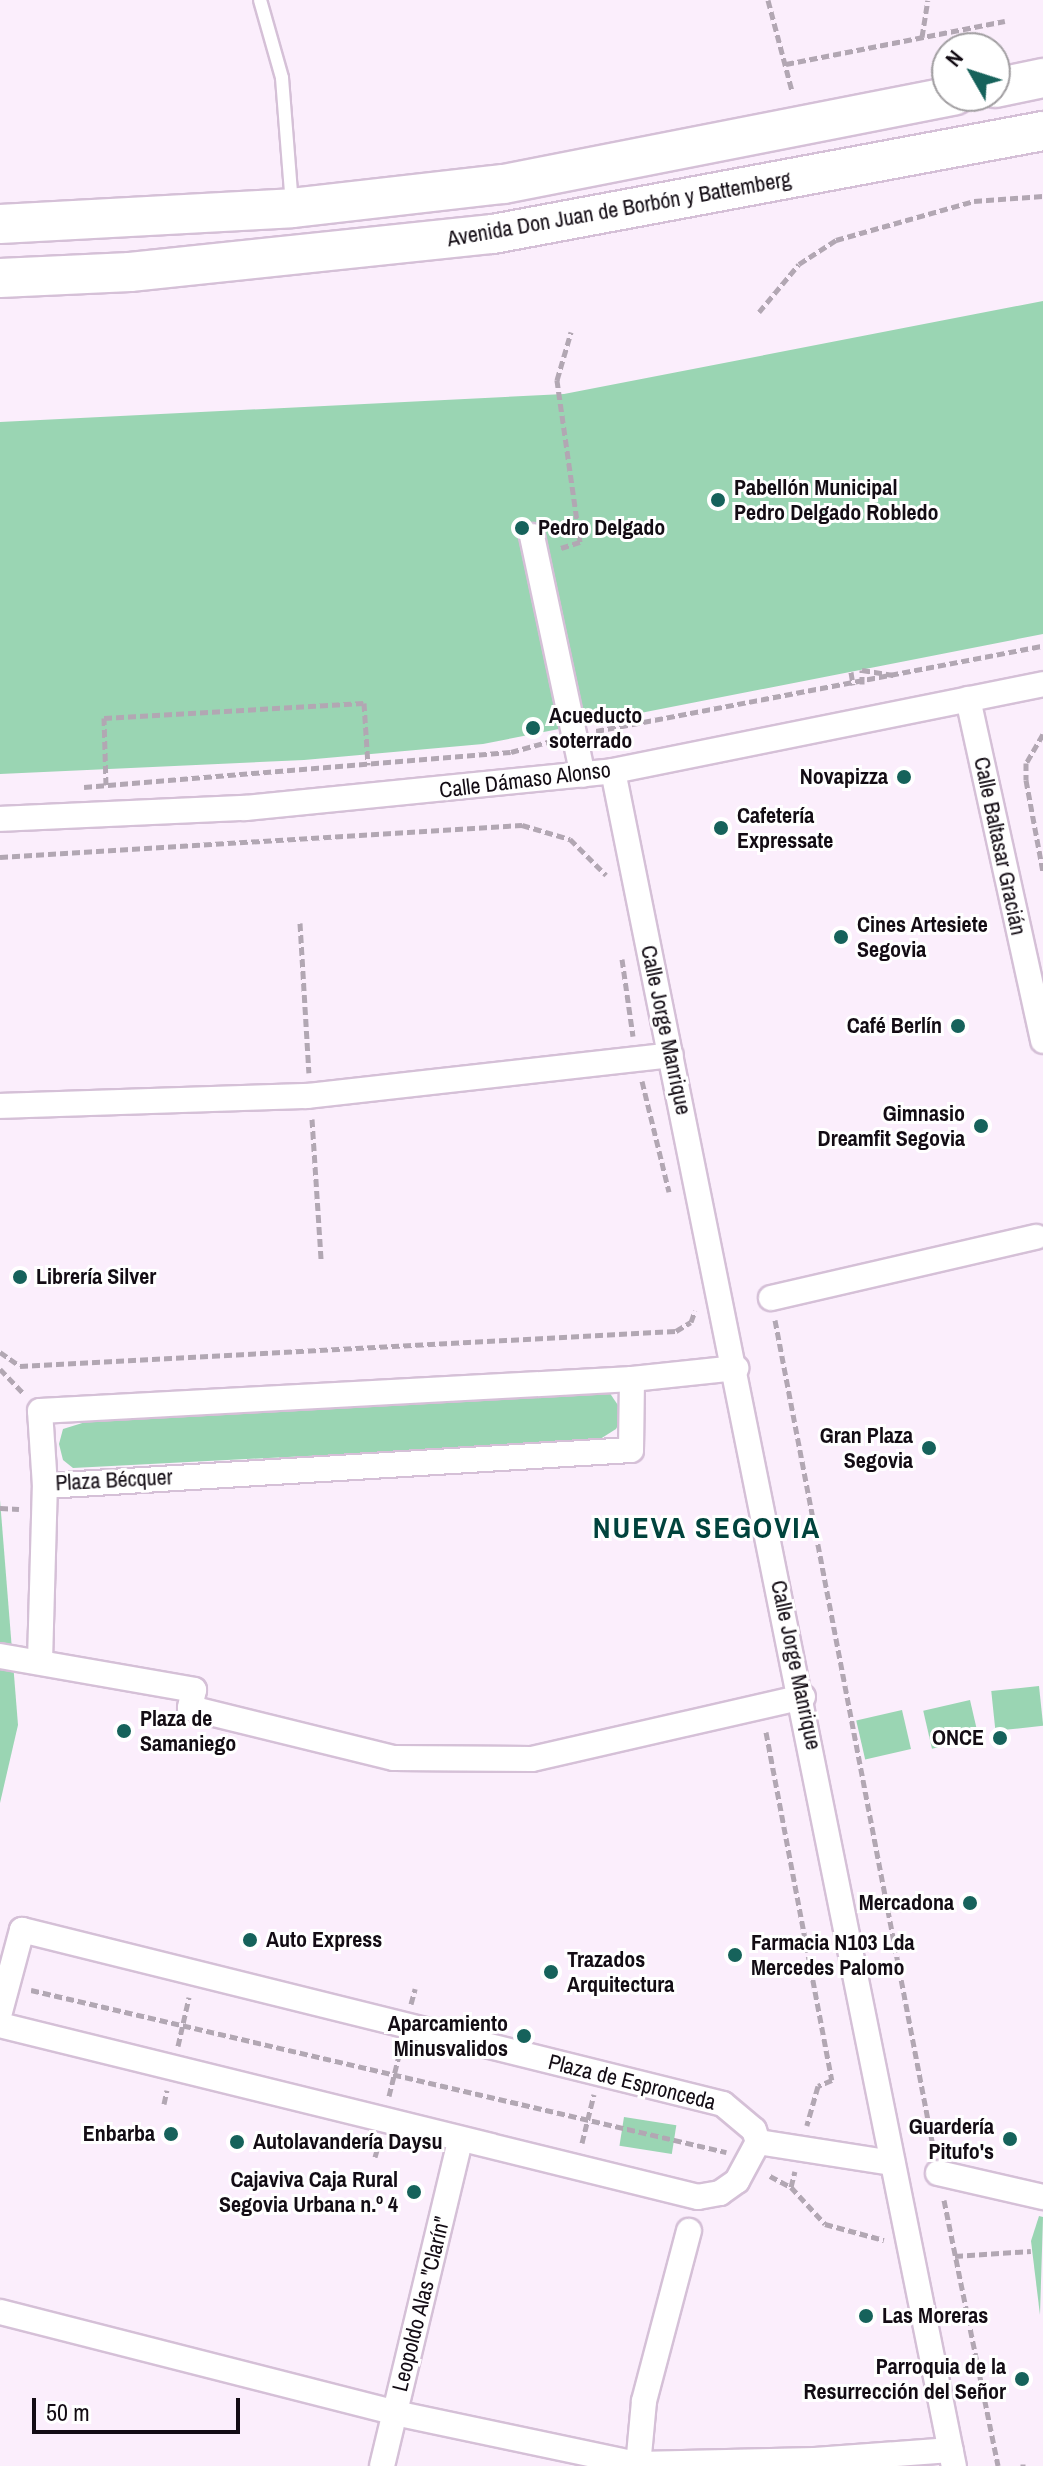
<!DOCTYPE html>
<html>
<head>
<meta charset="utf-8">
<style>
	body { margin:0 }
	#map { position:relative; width:1043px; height:2466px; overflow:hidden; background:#fbeefc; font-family:"Archivo Narrow",sans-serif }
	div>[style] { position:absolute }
	.green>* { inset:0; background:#9ad5b3; transform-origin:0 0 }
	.path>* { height:5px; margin-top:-2.5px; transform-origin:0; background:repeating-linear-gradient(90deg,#b2a7b3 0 8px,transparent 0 12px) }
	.roads { filter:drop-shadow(2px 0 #d5c0d7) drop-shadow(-2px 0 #d5c0d7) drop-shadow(0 2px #d5c0d7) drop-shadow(0 -2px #d5c0d7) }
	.lane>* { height:12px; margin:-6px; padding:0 6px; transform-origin:6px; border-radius:6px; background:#fff }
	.street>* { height:24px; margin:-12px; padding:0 12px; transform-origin:12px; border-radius:12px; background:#fff }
	.primary>* { height:38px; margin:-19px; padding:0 19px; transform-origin:19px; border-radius:19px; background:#fff }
	.dots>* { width:22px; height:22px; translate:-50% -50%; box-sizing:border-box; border:4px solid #fff; border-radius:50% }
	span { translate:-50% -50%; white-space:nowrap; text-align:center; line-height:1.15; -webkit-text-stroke:6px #fff; paint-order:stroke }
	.street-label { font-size:22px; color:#130c14 }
	.poi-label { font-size:22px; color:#130c14; font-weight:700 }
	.left { translate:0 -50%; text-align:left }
	.right { translate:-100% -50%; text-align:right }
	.district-label { font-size:30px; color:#01433d; font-weight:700; letter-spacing:2px }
	.north { position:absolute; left:931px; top:32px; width:80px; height:80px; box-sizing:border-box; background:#fff; border:2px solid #a19ea1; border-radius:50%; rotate:309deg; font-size:22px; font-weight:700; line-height:32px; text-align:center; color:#130c14 }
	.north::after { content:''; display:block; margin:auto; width:28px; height:36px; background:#16625b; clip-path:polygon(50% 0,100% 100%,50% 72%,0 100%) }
	.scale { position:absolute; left:32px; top:2398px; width:208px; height:36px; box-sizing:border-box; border:4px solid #130c14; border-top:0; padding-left:10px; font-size:24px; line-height:28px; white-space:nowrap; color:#130c14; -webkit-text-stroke:6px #fff; paint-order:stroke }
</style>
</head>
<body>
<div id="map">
	<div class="green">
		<div style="clip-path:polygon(1043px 301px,1043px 634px,483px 744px,304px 760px,0 774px,0 422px,564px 394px)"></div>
		<div style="clip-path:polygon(609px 1392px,624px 1414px,616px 1429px,597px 1441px,73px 1468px,63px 1460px,59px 1444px,63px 1429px,92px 1420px)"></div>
		<div style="clip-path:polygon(0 1500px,18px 1725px,0 1803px)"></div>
		<div style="left:1039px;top:1686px;width:40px;height:48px;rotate:84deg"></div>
		<div style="left:970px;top:1700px;width:39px;height:48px;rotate:77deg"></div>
		<div style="left:902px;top:1710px;width:40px;height:47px;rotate:77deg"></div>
		<div style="left:624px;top:2117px;width:53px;height:29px;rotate:9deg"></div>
		<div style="clip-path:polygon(1039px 2216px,1043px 2217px,1040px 2315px,1031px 2241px)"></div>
	</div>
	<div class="path">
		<div style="left:768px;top:0;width:94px;rotate:75.2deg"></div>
		<div style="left:922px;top:37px;width:37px;rotate:-81deg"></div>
		<div style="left:786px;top:64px;width:223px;rotate:-11.1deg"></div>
		<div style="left:759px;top:312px;width:62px;rotate:-50.2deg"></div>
		<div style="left:799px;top:264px;width:44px;rotate:-33deg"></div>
		<div style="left:836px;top:240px;width:143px;rotate:-15.8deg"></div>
		<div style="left:974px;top:201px;width:69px;rotate:-4.1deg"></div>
		<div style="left:561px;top:548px;width:20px;rotate:-18deg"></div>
		<div style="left:580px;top:542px;width:164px;rotate:-98.1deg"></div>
		<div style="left:557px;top:380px;width:50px;rotate:-73.7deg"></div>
		<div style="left:851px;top:672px;width:13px;rotate:81deg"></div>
		<div style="left:862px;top:684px;width:14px;rotate:-90deg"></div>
		<div style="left:862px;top:670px;width:33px;rotate:9deg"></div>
		<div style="left:596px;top:731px;width:455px;rotate:-10.8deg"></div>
		<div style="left:1043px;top:734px;width:34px;rotate:120deg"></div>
		<div style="left:1026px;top:763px;width:17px;rotate:90deg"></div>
		<div style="left:1026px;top:780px;width:94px;rotate:79.5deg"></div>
		<div style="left:106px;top:785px;width:67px;rotate:-91.7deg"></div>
		<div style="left:104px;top:718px;width:260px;rotate:-3.3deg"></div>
		<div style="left:364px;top:703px;width:62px;rotate:86.3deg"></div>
		<div style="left:84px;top:787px;width:428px;rotate:-4.7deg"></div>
		<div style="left:511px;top:752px;width:41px;rotate:-15.4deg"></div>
		<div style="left:0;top:857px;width:523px;rotate:-3.51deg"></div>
		<div style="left:522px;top:825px;width:50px;rotate:16.3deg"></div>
		<div style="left:570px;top:839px;width:51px;rotate:45deg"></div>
		<div style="left:300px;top:923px;width:150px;rotate:86.6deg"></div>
		<div style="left:622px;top:959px;width:78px;rotate:81.9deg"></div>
		<div style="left:642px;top:1081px;width:114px;rotate:76.3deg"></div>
		<div style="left:312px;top:1119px;width:141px;rotate:86.3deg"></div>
		<div style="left:775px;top:1320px;width:846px;rotate:79.17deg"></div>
		<div style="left:0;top:1352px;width:24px;rotate:35deg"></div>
		<div style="left:20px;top:1366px;width:636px;rotate:-3.06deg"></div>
		<div style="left:655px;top:1332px;width:21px;rotate:-3deg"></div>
		<div style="left:676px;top:1331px;width:17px;rotate:-31deg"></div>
		<div style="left:691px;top:1322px;width:12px;rotate:-70deg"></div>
		<div style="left:0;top:1369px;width:33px;rotate:46deg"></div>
		<div style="left:0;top:1508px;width:19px;rotate:3deg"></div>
		<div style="left:766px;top:1732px;width:354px;rotate:79.3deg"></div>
		<div style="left:832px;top:2080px;width:15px;rotate:157deg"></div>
		<div style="left:818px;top:2086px;width:41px;rotate:105.8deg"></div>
		<div style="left:31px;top:1990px;width:714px;rotate:13.12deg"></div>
		<div style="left:411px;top:2004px;width:16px;rotate:-75deg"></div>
		<div style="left:178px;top:2046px;width:50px;rotate:-77.3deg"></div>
		<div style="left:389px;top:2096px;width:50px;rotate:-76.2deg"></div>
		<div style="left:164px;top:2104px;width:14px;rotate:-78deg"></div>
		<div style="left:582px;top:2143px;width:50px;rotate:-76.2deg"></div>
		<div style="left:375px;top:2157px;width:15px;rotate:-74deg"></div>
		<div style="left:770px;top:2176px;width:24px;rotate:28deg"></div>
		<div style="left:791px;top:2187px;width:16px;rotate:-76deg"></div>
		<div style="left:791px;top:2187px;width:50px;rotate:47.4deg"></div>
		<div style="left:825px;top:2224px;width:61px;rotate:15.2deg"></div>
		<div style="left:944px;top:2200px;width:271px;rotate:78.5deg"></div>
		<div style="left:955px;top:2256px;width:76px;rotate:-3.8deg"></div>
		<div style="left:1023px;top:2466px;width:2px;rotate:-90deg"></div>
	</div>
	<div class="roads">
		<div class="lane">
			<div style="left:260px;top:0;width:81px;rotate:74.2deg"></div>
			<div style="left:282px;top:78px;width:127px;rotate:85.5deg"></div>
		</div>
		<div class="street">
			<div style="left:532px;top:536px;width:244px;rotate:78deg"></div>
			<div style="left:968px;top:699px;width:350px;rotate:77.6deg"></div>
			<div style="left:613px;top:771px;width:1729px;rotate:78.63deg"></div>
			<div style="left:0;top:819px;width:245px;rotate:-2.6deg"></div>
			<div style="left:245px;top:808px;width:370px;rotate:-5.7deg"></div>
			<div style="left:613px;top:771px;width:439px;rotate:-11.4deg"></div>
			<div style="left:0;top:1106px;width:307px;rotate:-1.9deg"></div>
			<div style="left:307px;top:1096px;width:366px;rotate:-6.4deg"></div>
			<div style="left:771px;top:1298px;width:272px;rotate:-13deg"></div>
			<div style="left:632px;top:1379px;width:71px;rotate:90.8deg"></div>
			<div style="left:631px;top:1450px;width:587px;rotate:176.48deg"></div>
			<div style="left:45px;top:1486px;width:75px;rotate:-93.8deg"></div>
			<div style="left:40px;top:1411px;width:593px;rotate:-3.09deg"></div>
			<div style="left:632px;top:1379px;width:105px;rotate:-6deg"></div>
			<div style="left:0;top:1656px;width:197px;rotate:9.9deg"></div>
			<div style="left:194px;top:1690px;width:18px;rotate:103deg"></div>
			<div style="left:190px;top:1708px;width:210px;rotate:13.8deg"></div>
			<div style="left:394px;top:1758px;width:138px;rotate:0.4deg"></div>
			<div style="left:532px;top:1759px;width:278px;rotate:-12.9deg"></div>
			<div style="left:40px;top:1661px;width:175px;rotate:-88.4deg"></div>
			<div style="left:0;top:2012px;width:85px;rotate:-75deg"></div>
			<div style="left:22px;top:1930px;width:722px;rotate:13.94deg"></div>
			<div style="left:723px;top:2104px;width:40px;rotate:40deg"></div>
			<div style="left:754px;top:2130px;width:13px;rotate:72deg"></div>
			<div style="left:758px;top:2142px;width:44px;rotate:118.3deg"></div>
			<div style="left:737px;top:2181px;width:21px;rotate:145deg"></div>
			<div style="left:720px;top:2193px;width:22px;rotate:170deg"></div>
			<div style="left:698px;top:2197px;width:719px;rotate:-166.16deg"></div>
			<div style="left:758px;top:2142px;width:136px;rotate:8.9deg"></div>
			<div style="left:938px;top:2173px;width:108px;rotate:12.9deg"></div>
			<div style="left:0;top:2312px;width:408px;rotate:14.3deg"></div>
			<div style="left:395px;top:2413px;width:248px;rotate:11.9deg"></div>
			<div style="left:638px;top:2464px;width:177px;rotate:-1.3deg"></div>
			<div style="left:815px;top:2460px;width:136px;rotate:-4.2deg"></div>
			<div style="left:382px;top:2466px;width:334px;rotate:-76.5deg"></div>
			<div style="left:638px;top:2466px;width:65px;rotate:-84.7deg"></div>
			<div style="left:644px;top:2401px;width:176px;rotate:-75.2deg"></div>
		</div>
		<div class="primary">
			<div style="left:995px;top:88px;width:49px;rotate:-11.8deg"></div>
			<div style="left:0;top:224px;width:292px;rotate:-3.1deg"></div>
			<div style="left:292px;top:208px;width:213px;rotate:-6.5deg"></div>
			<div style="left:504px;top:184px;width:459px;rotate:-11.1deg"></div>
			<div style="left:0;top:278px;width:130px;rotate:-2.6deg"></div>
			<div style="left:130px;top:272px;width:365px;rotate:-6deg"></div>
			<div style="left:493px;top:234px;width:560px;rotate:-10.61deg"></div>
		</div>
	</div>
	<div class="dots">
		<div style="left:718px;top:500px;background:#16625b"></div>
		<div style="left:522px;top:528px;background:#16625b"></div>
		<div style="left:533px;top:728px;background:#16625b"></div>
		<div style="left:904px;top:777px;background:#16625b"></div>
		<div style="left:721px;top:828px;background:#16625b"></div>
		<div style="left:841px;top:937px;background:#16625b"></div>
		<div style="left:958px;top:1026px;background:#16625b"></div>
		<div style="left:981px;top:1126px;background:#16625b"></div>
		<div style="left:20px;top:1277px;background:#16625b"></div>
		<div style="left:929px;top:1448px;background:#16625b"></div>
		<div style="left:124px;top:1731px;background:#16625b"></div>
		<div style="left:1000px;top:1738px;background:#16625b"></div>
		<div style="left:970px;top:1903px;background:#16625b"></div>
		<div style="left:250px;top:1940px;background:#16625b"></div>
		<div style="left:735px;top:1955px;background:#16625b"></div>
		<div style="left:551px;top:1972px;background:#16625b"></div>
		<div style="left:524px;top:2036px;background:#16625b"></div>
		<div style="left:171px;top:2134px;background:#16625b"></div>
		<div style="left:1010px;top:2139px;background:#16625b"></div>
		<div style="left:237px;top:2142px;background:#16625b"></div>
		<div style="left:414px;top:2192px;background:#16625b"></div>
		<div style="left:866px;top:2316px;background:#16625b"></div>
		<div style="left:1022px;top:2379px;background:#16625b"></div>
	</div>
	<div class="street-label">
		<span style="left:619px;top:209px;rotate:-10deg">Avenida Don Juan de Borbón y Battemberg</span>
		<span style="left:525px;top:780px;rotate:-7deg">Calle Dámaso Alonso</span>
		<span style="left:1000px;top:846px;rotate:78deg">Calle Baltasar Gracián</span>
		<span style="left:666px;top:1030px;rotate:78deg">Calle Jorge Manrique</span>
		<span style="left:114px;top:1480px;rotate:-3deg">Plaza Bécquer</span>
		<span style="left:796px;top:1665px;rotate:78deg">Calle Jorge Manrique</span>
		<span style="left:632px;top:2082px;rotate:14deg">Plaza de Espronceda</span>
		<span style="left:421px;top:2304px;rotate:-76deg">Leopoldo Alas "Clarín"</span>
	</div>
	<div class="poi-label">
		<span class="left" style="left:734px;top:500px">Pabellón Municipal<br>Pedro Delgado Robledo</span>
		<span class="left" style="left:538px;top:528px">Pedro Delgado</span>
		<span class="left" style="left:549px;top:728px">Acueducto<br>soterrado</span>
		<span class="right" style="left:888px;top:777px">Novapizza</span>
		<span class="left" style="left:737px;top:828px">Cafetería<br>Expressate</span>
		<span class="left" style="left:857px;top:937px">Cines Artesiete<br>Segovia</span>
		<span class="right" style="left:942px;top:1026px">Café Berlín</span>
		<span class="right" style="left:965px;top:1126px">Gimnasio<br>Dreamfit Segovia</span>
		<span class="left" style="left:36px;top:1277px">Librería Silver</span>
		<span class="right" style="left:913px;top:1448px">Gran Plaza<br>Segovia</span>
		<span class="left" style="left:140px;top:1731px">Plaza de<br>Samaniego</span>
		<span class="right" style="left:984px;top:1738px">ONCE</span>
		<span class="right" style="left:954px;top:1903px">Mercadona</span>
		<span class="left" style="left:266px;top:1940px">Auto Express</span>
		<span class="left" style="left:751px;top:1955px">Farmacia N103 Lda<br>Mercedes Palomo</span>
		<span class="left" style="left:567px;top:1972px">Trazados<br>Arquitectura</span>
		<span class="right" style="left:508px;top:2036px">Aparcamiento<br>Minusvalidos</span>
		<span class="right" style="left:994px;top:2139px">Guardería<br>Pitufo's</span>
		<span class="right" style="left:155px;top:2134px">Enbarba</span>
		<span class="left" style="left:253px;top:2142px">Autolavandería Daysu</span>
		<span class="right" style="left:398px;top:2192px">Cajaviva Caja Rural<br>Segovia Urbana n.º 4</span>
		<span class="left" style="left:882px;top:2316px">Las Moreras</span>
		<span class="right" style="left:1006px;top:2379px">Parroquia de la<br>Resurrección del Señor</span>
	</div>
	<div class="district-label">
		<span style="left:707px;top:1527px">NUEVA SEGOVIA</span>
	</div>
	<div class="north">N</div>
	<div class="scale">50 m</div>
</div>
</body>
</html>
